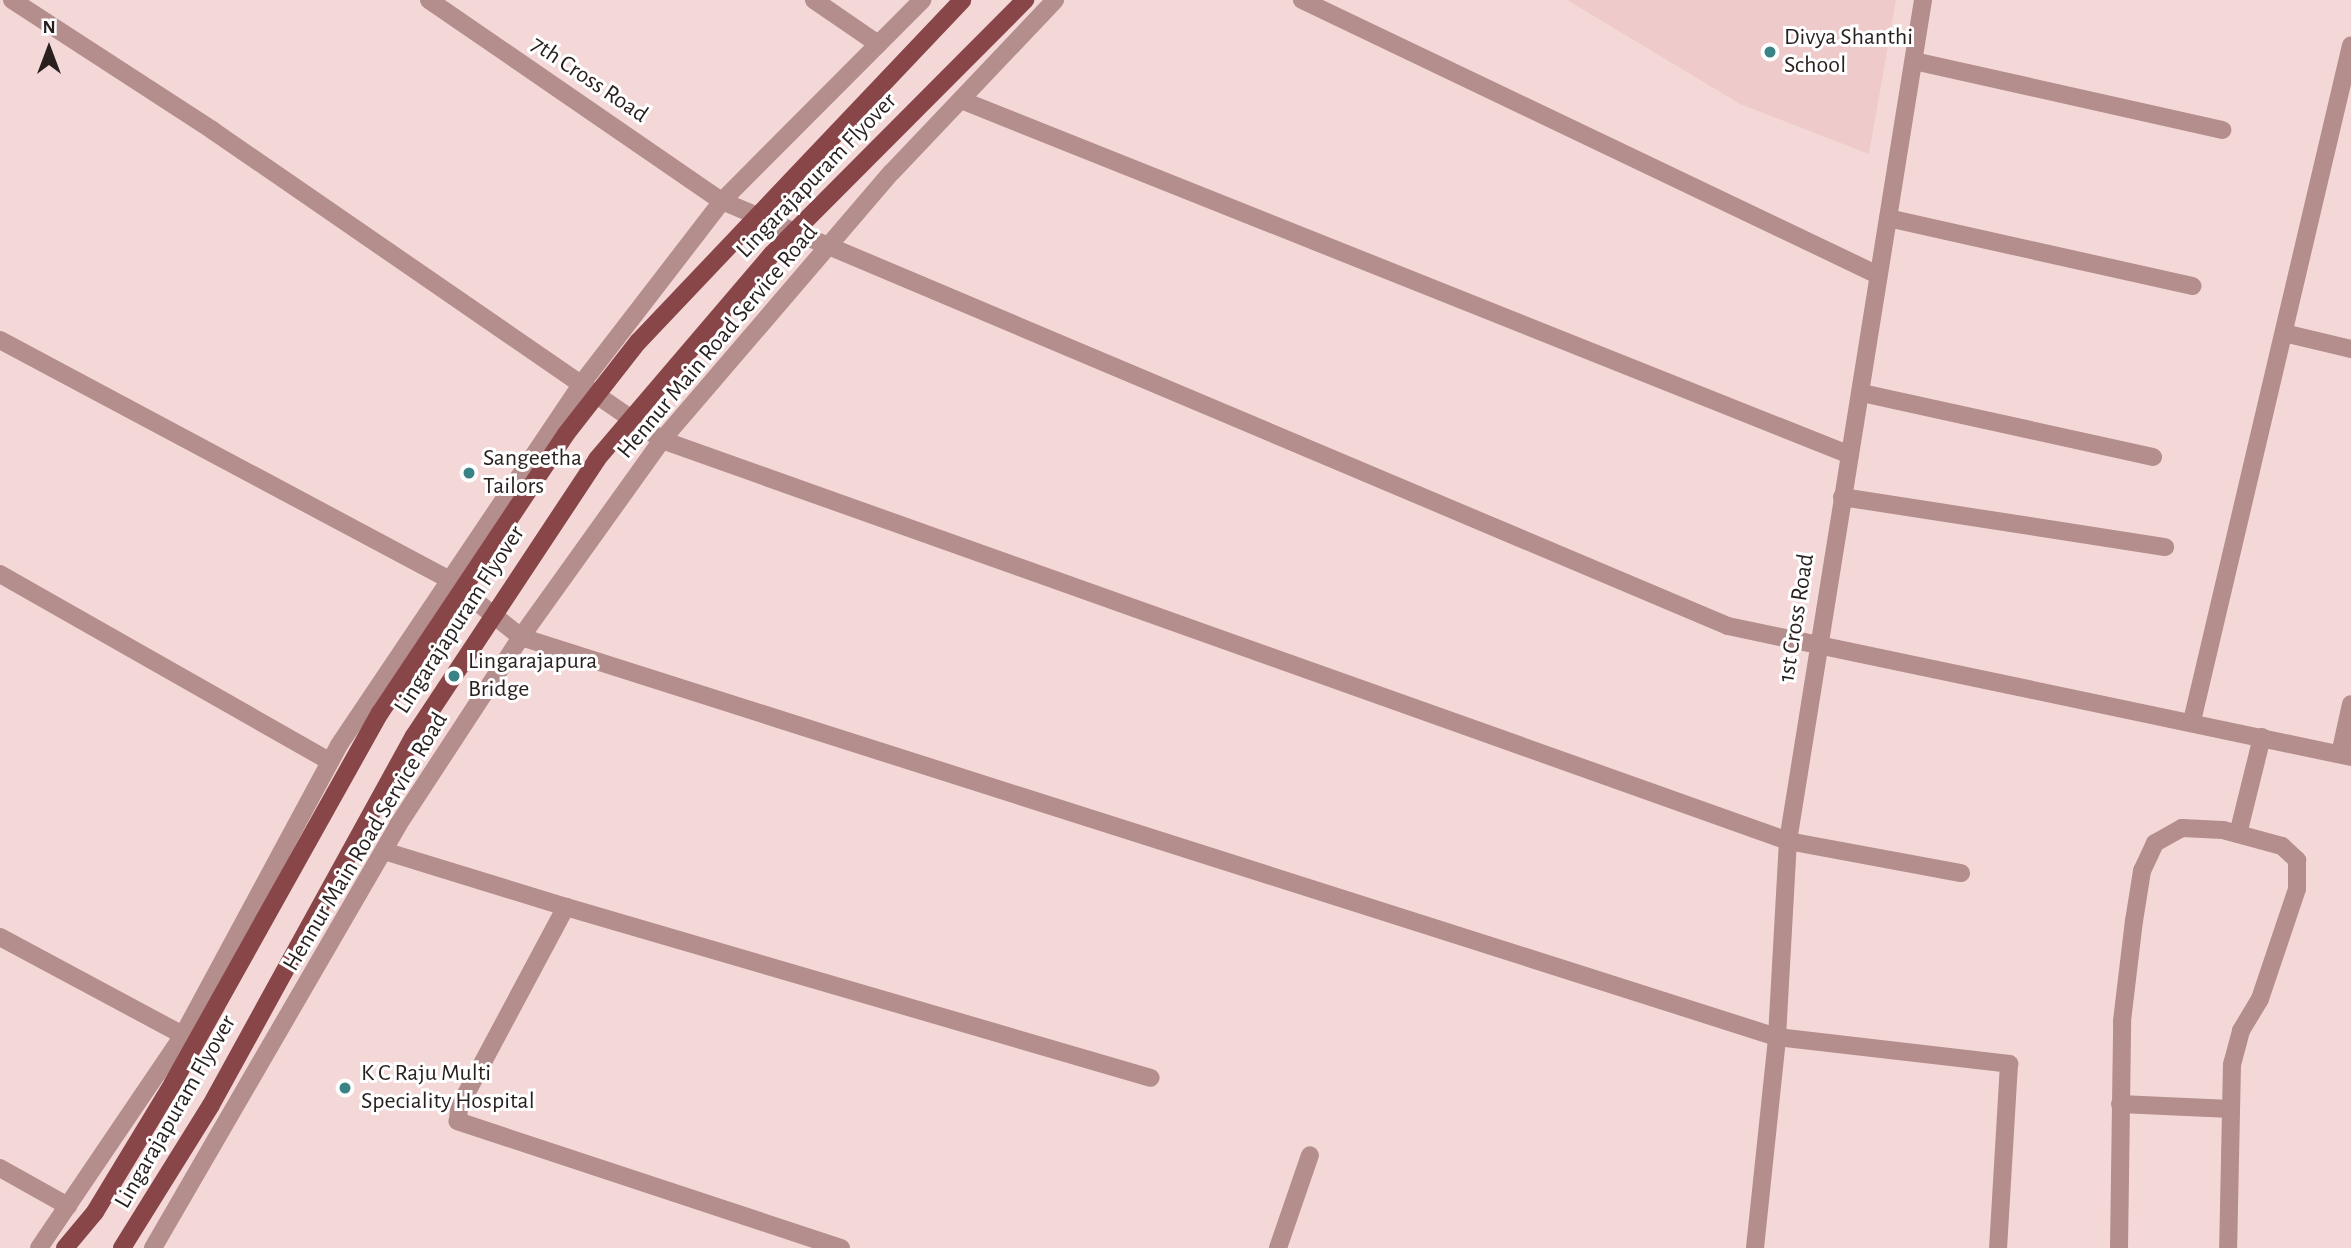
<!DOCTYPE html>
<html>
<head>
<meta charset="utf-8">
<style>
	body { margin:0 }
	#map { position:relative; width:2351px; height:1248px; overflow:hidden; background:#f4d8d8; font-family:"Alegreya Sans",sans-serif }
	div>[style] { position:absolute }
	.built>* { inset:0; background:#eecaca }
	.minor>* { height:18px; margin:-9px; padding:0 9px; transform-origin:9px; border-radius:9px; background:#b48d8d }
	.tertiary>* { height:18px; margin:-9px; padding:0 9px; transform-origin:9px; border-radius:9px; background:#b48d8d }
	.primary>* { height:18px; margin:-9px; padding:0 9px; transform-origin:9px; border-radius:9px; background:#894649 }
	.primary-bridge>* { height:18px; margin:-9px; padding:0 9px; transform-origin:9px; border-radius:9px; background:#894649 }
	.dots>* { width:19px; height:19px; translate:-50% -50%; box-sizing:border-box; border:4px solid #fff; border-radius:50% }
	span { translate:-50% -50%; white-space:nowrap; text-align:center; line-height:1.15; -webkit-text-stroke:6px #fff; paint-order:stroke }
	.poi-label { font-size:24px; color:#291f1f }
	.left { translate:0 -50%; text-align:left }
	.street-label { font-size:24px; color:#291f1f }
	.north { position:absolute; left:14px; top:14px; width:70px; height:70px; -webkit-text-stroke:5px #fff; paint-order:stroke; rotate:0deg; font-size:19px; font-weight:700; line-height:28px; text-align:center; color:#291f1f }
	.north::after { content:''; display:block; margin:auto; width:24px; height:32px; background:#291f1f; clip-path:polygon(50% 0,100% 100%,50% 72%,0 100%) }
</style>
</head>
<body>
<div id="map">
	<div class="built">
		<div style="clip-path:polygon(1567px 0,1896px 0,1869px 154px,1740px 104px)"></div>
	</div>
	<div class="minor">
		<div style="left:12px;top:0;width:239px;rotate:33deg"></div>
		<div style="left:212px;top:130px;width:546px;rotate:34.56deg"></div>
		<div style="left:662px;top:440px;width:1195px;rotate:19.6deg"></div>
		<div style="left:1788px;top:841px;width:176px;rotate:10.5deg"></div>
		<div style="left:429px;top:0;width:355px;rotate:34.5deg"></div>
		<div style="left:722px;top:201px;width:1092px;rotate:22.9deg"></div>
		<div style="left:1728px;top:626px;width:637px;rotate:11.87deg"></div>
		<div style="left:814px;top:0;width:78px;rotate:34.5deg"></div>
		<div style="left:1302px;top:0;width:636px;rotate:25.52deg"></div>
		<div style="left:1914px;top:61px;width:316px;rotate:12.6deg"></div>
		<div style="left:961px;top:100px;width:957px;rotate:21.77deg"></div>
		<div style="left:1888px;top:218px;width:312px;rotate:12.6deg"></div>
		<div style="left:2284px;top:333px;width:69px;rotate:13.4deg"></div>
		<div style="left:0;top:340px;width:508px;rotate:28.08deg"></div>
		<div style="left:448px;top:579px;width:93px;rotate:38.5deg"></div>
		<div style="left:521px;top:637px;width:1318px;rotate:17.67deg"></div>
		<div style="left:1777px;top:1037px;width:234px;rotate:6.6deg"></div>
		<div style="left:2009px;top:1064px;width:184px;rotate:93.4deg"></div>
		<div style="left:1862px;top:393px;width:298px;rotate:12.4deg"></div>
		<div style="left:1842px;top:497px;width:327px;rotate:8.8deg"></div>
		<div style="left:0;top:574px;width:378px;rotate:29.6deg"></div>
		<div style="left:2192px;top:721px;width:694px;rotate:-76.76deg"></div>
		<div style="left:2340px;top:754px;width:51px;rotate:-77.6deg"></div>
		<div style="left:2238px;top:834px;width:100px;rotate:-76.1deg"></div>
		<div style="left:384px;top:851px;width:190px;rotate:17.1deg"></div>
		<div style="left:0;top:937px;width:208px;rotate:28.2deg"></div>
		<div style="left:2120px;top:1104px;width:111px;rotate:2.6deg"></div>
		<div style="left:0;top:1168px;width:78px;rotate:29.2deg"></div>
		<div style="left:841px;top:1248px;width:404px;rotate:-161.7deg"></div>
		<div style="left:458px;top:1121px;width:14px;rotate:-86deg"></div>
		<div style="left:459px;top:1107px;width:227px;rotate:-61.9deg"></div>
		<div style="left:566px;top:907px;width:609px;rotate:16.29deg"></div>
		<div style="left:1278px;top:1248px;width:98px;rotate:-71deg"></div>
		<div style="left:1755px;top:1248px;width:212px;rotate:-84deg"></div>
		<div style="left:1777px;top:1037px;width:196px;rotate:-86.8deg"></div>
		<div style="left:1788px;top:841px;width:852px;rotate:-80.88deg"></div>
		<div style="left:2119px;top:1248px;width:227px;rotate:-89.2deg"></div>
		<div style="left:2122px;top:1021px;width:101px;rotate:-83.2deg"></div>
		<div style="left:2134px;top:921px;width:51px;rotate:-80.9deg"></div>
		<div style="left:2142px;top:871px;width:31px;rotate:-65deg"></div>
		<div style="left:2155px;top:843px;width:31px;rotate:-29deg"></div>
		<div style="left:2182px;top:828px;width:41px;rotate:2.8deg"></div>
		<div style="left:2223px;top:830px;width:61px;rotate:15.2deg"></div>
		<div style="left:2282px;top:846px;width:21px;rotate:43deg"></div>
		<div style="left:2297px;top:860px;width:29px;rotate:90deg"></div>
		<div style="left:2297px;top:889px;width:116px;rotate:108.6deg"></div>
		<div style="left:2260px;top:999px;width:37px;rotate:121deg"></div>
		<div style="left:2241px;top:1031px;width:34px;rotate:105deg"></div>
		<div style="left:2232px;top:1064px;width:184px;rotate:91.2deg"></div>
	</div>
	<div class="tertiary">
		<div style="left:39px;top:1248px;width:257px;rotate:-55.9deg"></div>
		<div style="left:183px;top:1035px;width:329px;rotate:-61.7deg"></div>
		<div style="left:339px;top:745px;width:436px;rotate:-56.1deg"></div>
		<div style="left:582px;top:383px;width:230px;rotate:-52.4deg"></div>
		<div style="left:722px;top:201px;width:284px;rotate:-45.1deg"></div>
		<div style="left:153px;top:1248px;width:489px;rotate:-59.9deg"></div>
		<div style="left:398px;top:825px;width:225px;rotate:-56.8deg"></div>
		<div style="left:521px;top:637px;width:242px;rotate:-54.4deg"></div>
		<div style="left:662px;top:440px;width:353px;rotate:-49.4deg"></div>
		<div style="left:892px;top:172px;width:237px;rotate:-46.5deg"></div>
	</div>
	<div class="primary">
		<div style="left:65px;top:1248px;width:47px;rotate:-50.2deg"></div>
		<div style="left:95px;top:1212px;width:151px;rotate:-58.8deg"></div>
		<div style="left:173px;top:1083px;width:424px;rotate:-60.8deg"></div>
		<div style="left:122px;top:1248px;width:168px;rotate:-58.1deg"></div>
		<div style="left:211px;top:1105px;width:421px;rotate:-61.2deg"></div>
	</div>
	<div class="primary-bridge">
		<div style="left:380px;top:713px;width:335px;rotate:-56.3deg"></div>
		<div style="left:566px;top:434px;width:117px;rotate:-52deg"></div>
		<div style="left:638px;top:342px;width:471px;rotate:-46.5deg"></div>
		<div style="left:414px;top:736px;width:332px;rotate:-56.5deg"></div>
		<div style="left:597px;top:459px;width:270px;rotate:-49.5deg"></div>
		<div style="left:772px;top:254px;width:359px;rotate:-45.1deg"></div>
	</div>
	<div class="dots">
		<div style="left:1770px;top:52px;background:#398286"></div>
		<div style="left:469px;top:473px;background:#398286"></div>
		<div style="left:454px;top:676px;background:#398286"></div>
		<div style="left:345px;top:1088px;background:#398286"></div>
	</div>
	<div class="poi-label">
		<span class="left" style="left:1784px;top:52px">Divya Shanthi<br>School</span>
		<span class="left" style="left:483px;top:473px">Sangeetha<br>Tailors</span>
		<span class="left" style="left:468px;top:676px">Lingarajapura<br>Bridge</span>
		<span class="left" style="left:361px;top:1088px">K C Raju Multi<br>Speciality Hospital</span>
	</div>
	<div class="street-label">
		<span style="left:589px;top:80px;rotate:34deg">7th Cross Road</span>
		<span style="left:817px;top:176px;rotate:-46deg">Lingarajapuram Flyover</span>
		<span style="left:718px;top:342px;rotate:-50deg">Hennur Main Road Service Road</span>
		<span style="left:1797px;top:618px;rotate:-81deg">1st Cross Road</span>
		<span style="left:460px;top:620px;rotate:-57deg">Lingarajapuram Flyover</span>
		<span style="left:366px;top:842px;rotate:-59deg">Hennur Main Road Service Road</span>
		<span style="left:176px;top:1112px;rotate:-60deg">Lingarajapuram Flyover</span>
	</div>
	<div class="north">N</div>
</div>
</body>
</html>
